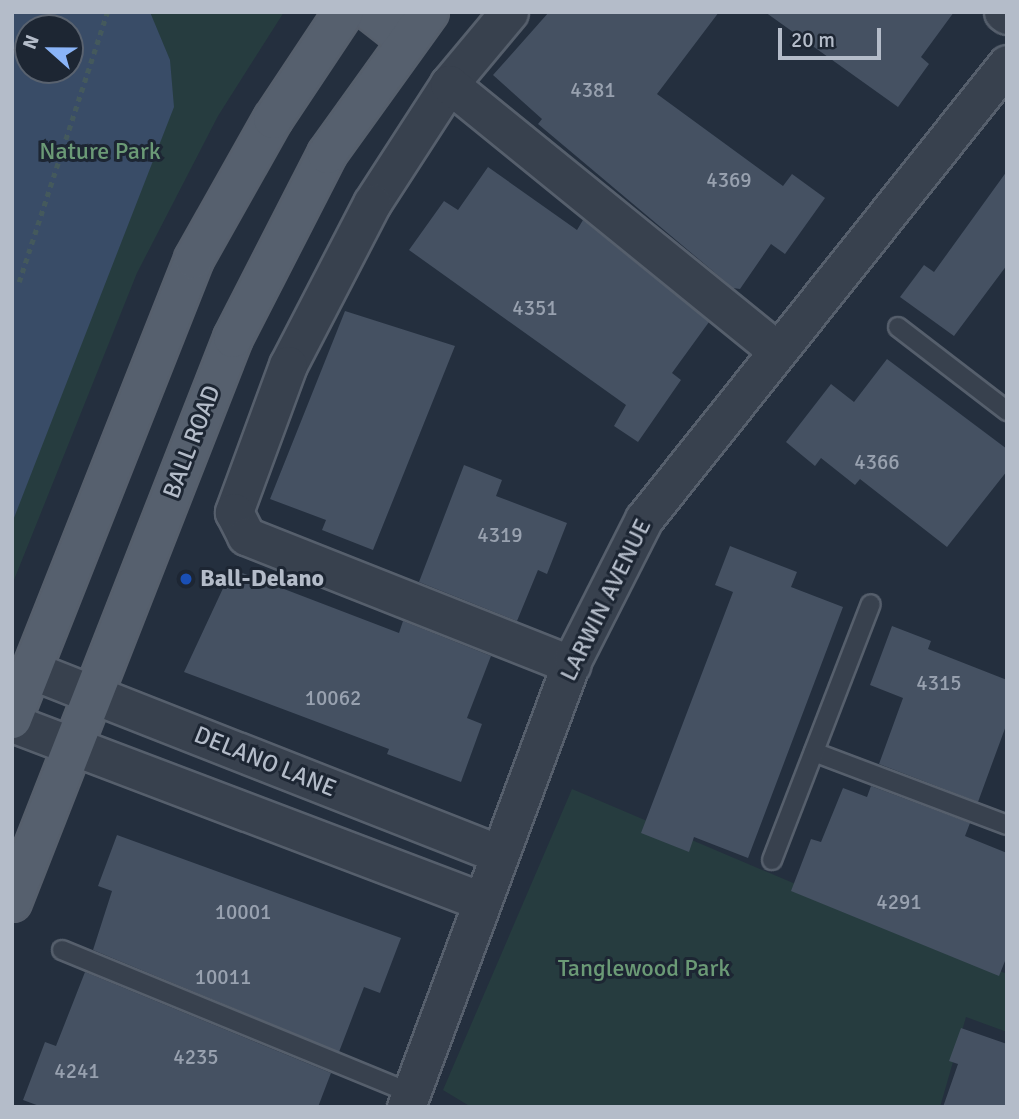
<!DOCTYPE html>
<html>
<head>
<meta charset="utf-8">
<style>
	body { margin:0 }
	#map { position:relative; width:1019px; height:1119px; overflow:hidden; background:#242f3e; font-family:Signika,sans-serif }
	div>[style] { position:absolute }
	.green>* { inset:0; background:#263c3f }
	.water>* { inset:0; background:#394c67 }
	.building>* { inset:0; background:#455162 }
	.path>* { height:4.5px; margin-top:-2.25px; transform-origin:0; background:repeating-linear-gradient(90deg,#44595c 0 5px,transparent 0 10px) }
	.roads { filter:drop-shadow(2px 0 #565f6c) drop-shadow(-2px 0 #565f6c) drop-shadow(0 2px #565f6c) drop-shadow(0 -2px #565f6c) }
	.lane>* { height:18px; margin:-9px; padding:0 9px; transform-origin:9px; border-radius:9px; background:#38414e }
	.street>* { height:37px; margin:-18.5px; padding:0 18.5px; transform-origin:18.5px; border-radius:18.5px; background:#38414e }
	.primary>* { height:38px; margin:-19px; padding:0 19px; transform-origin:19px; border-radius:19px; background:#56606e }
	.dots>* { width:19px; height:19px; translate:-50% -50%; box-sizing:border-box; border:4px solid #1d2633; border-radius:50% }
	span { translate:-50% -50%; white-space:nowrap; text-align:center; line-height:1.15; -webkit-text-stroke:6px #1d2633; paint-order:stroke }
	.number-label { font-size:21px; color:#98a1af }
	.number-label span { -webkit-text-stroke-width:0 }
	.park-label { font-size:24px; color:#6b9a76 }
	.street-label { font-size:24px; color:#b4bcc9 }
	.poi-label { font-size:24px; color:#b4bcc9; font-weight:700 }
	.left { translate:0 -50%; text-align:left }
	.frame { position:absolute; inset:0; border:14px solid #b4bcc9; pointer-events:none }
	.north { position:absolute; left:14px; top:14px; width:70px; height:70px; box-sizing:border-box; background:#1d2633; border:2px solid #59626f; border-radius:50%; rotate:291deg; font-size:19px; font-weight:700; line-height:28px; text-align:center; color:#b4bcc9 }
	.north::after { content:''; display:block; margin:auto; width:24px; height:32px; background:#8ab4f8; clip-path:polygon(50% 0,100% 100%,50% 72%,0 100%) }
	.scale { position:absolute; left:778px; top:28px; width:103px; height:32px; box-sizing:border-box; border:4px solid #b4bcc9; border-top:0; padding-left:9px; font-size:21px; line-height:24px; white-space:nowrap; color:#b4bcc9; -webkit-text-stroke:5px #1d2633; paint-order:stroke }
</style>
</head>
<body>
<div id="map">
	<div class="green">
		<div style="clip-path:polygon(evenodd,12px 12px,284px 12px,218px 116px,137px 273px,12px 585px,12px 12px,28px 28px,70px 28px,70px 70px,28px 70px,28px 28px)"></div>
		<div style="clip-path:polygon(572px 789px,1007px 974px,1007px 1032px,966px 1017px,940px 1107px,471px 1107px,443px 1090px)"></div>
	</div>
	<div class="water">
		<div style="clip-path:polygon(evenodd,12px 12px,150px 12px,170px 60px,174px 107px,12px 523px,12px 12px,28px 28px,70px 28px,70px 70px,28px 70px,28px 28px)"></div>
	</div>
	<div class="building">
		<div style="clip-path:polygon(549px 12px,719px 12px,657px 94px,783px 186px,792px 174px,825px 198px,785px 254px,771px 244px,740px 289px,733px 288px,538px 124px,542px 119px,493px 75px)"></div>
		<div style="clip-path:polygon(765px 12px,954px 12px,921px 57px,929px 64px,898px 107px)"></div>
		<div style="clip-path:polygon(488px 167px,577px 230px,583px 220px,709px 322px,672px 373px,681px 380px,638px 442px,614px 426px,626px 405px,409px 250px,444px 201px,458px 210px)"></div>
		<div style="clip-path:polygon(1007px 171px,1007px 265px,954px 336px,900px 297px,924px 265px,934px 272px)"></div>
		<div style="clip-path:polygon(345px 311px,455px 346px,373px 550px,322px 530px,326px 520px,270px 499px)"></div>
		<div style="clip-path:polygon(887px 359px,1007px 449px,1007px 471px,947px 547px,860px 479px,855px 485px,821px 458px,815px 466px,786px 442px,831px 384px,854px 402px)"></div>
		<div style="clip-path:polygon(464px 465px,502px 480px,496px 496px,567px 523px,547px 574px,538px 570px,517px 621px,419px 582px)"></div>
		<div style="clip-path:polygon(730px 546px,797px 572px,791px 587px,843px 607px,748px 858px,694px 837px,689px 852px,641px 833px,733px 592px,715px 585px)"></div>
		<div style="clip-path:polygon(232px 569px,399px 633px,403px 621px,491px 656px,467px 718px,482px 724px,461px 782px,387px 754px,389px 749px,184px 672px)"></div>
		<div style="clip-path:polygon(892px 626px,931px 641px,928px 649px,1007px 680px,1007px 723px,978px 802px,879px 764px,903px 698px,870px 685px)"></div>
		<div style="clip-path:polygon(871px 786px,970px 823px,965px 836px,1007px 853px,1007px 956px,999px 976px,791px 891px,811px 839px,821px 842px,843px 788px,867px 797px)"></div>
		<div style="clip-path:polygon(117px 835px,401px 938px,380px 993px,364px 987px,339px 1052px,93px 950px,112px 891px,98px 886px)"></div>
		<div style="clip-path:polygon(85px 972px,331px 1073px,318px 1107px,42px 1107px,23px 1100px,45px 1042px,56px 1046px)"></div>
		<div style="clip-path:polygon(961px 1028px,1007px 1044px,1007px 1107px,943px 1107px,958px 1064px,949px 1061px)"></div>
	</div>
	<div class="path">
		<div style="left:19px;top:282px;width:284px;rotate:-71.9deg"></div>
	</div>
	<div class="roads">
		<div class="lane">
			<div style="left:898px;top:327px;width:138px;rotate:37.6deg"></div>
			<div style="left:814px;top:752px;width:206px;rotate:20.7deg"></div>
			<div style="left:772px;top:860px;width:274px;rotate:-68.9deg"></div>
			<div style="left:62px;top:950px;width:376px;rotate:22.3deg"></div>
		</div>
		<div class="street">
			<div style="left:509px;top:12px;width:94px;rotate:129.8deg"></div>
			<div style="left:449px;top:84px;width:142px;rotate:122.9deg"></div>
			<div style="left:372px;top:203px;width:182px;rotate:117.4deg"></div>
			<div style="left:288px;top:365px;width:157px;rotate:110.2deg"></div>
			<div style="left:234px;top:512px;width:27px;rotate:63deg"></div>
			<div style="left:246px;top:536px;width:350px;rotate:21.6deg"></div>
			<div style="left:1003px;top:12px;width:5px;rotate:37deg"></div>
			<div style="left:449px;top:84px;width:422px;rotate:39.1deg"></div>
			<div style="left:31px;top:670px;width:503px;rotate:21.46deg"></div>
			<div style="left:12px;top:723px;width:502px;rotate:20.78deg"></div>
			<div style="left:406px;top:1107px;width:478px;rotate:-69.6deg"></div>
			<div style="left:573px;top:659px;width:157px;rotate:-63.1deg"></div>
			<div style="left:644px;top:519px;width:582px;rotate:-51.42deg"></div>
		</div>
		<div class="primary">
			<div style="left:371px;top:12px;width:46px;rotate:37.9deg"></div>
			<div style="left:12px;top:719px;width:495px;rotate:-68.4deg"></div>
			<div style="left:194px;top:259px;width:161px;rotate:-60.6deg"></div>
			<div style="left:273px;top:119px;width:128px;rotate:-56.4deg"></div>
			<div style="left:12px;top:902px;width:606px;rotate:-68.6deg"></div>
			<div style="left:233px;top:338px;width:207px;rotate:-62.9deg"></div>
			<div style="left:327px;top:154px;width:175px;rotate:-54.3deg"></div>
		</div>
	</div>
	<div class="dots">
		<div style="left:186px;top:579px;background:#1a4fb4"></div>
	</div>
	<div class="number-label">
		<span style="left:593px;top:90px">4381</span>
		<span style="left:729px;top:180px">4369</span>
		<span style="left:535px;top:308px">4351</span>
		<span style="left:877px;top:462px">4366</span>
		<span style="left:500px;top:535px">4319</span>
		<span style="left:939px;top:683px">4315</span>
		<span style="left:333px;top:698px">10062</span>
		<span style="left:899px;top:902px">4291</span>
		<span style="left:243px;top:912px">10001</span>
		<span style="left:223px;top:977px">10011</span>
		<span style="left:196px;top:1057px">4235</span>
		<span style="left:77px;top:1071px">4241</span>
	</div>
	<div class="park-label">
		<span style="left:100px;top:152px">Nature Park</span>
		<span style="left:644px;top:969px">Tanglewood Park</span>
	</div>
	<div class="street-label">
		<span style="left:192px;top:442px;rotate:-69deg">BALL ROAD</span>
		<span style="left:606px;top:600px;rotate:-64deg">LARWIN AVENUE</span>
		<span style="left:265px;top:762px;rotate:22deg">DELANO LANE</span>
	</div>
	<div class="poi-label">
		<span class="left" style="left:200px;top:579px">Ball-Delano</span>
	</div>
	<div class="frame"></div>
	<div class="north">N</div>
	<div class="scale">20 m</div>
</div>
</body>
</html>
